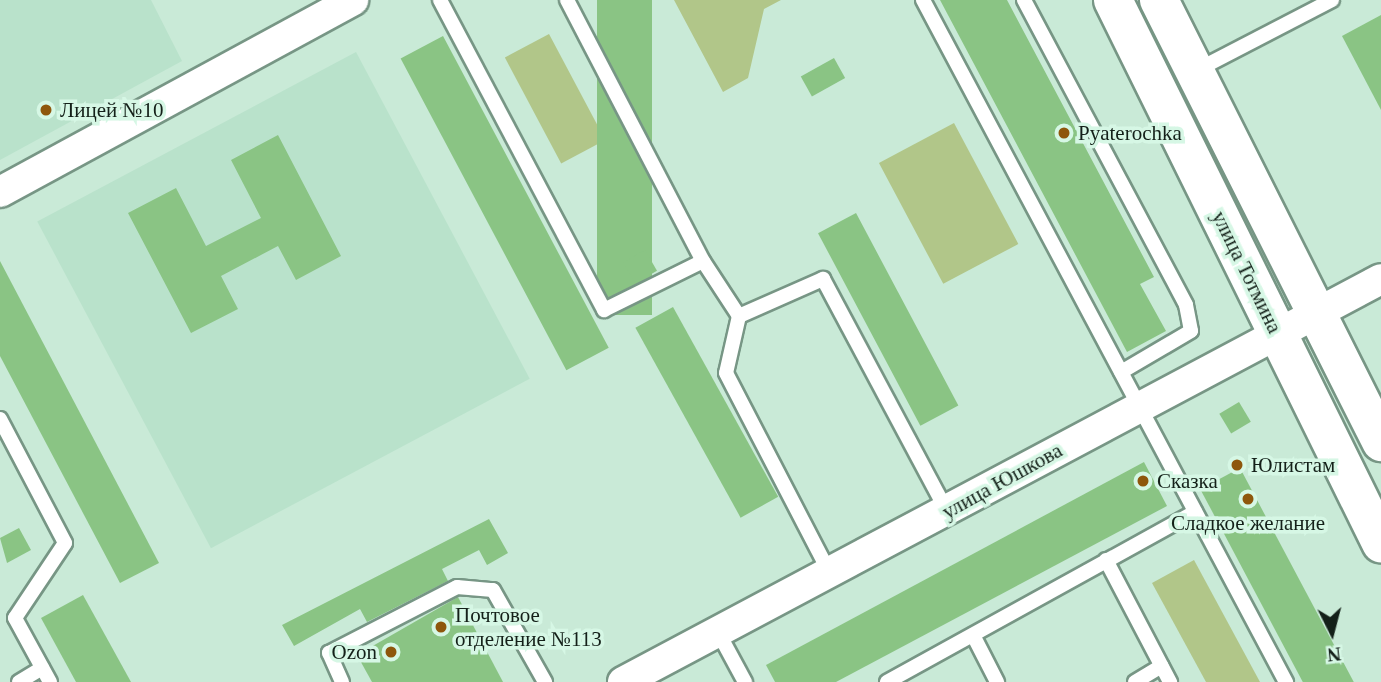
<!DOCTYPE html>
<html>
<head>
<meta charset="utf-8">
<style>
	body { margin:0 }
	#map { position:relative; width:1381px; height:682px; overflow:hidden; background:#c9ead7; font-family:"Times New Roman",serif }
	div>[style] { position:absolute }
	.built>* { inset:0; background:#b9e2cb; transform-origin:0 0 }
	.green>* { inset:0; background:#b1c689; transform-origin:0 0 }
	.building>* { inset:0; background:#8ac484; transform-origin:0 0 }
	.roads { filter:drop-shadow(2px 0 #779685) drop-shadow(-2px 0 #779685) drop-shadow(0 2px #779685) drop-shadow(0 -2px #779685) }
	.lane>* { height:14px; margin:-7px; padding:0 7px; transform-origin:7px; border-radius:7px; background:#fff }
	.street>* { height:30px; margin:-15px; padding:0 15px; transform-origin:15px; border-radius:15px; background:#fff }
	.primary>* { height:38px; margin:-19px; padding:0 19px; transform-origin:19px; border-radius:19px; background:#fff }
	.dots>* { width:19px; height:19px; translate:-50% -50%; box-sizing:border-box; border:4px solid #d6f7e5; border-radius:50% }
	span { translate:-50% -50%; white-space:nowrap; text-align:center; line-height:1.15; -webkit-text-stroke:7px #d6f7e5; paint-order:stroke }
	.poi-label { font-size:21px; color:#142019 }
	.left { translate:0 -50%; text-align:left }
	.right { translate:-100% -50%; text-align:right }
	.street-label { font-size:21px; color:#142019 }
	.north { position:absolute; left:1297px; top:598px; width:70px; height:70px; -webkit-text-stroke:5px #d6f7e5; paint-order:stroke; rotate:174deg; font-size:19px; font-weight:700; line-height:28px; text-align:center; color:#142019 }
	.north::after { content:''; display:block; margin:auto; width:24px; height:32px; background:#142019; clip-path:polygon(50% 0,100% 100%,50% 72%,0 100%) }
</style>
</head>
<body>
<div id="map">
	<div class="built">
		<div style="clip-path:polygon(0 0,151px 0,182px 61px,0 160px)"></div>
		<div style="left:356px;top:52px;width:370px;height:361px;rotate:62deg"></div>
	</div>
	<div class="green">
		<div style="clip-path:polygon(674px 0,781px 0,764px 9px,748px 78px,723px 92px)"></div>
		<div style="left:549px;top:34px;width:120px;height:50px;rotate:62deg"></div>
		<div style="left:954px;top:123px;width:137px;height:85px;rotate:62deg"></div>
		<div style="clip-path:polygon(1194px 560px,1260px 682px,1206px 682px,1152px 583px)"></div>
	</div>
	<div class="building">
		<div style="left:597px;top:0;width:55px;height:315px"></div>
		<div style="clip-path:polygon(940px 0,1007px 0,1154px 277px,1140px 284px,1166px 331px,1127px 352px)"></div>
		<div style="clip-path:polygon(1381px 15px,1381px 110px,1342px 36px)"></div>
		<div style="left:443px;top:36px;width:353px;height:48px;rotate:62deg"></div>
		<div style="left:834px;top:58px;width:23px;height:38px;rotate:61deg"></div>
		<div style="clip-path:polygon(278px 135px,341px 256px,296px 280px,278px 246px,221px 276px,238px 309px,191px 333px,128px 213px,176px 188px,206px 246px,261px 218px,231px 160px)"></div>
		<div style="left:856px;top:213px;width:218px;height:43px;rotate:62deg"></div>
		<div style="left:645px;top:250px;width:24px;height:25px;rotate:60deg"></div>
		<div style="clip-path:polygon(0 261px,159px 563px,120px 583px,0 356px)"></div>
		<div style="left:673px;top:307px;width:217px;height:43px;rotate:61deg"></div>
		<div style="left:1239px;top:402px;width:23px;height:23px;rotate:59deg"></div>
		<div style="clip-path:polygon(1144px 462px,1167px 506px,836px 682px,775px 682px,766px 665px)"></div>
		<div style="left:1240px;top:468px;width:243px;height:45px;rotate:62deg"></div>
		<div style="clip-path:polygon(489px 519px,508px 553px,487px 565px,479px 550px,442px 569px,448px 581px,367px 622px,360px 609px,294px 646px,282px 625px)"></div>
		<div style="clip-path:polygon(19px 528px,31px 550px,7px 563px,0 538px)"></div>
		<div style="clip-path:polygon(83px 595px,131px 682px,76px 682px,41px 618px)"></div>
		<div style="clip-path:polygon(458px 597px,503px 682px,372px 682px,357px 655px)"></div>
	</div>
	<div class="roads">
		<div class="lane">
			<div style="left:440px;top:0;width:351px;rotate:62.1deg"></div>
			<div style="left:604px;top:310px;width:110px;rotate:-26.3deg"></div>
			<div style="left:703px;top:261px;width:66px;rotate:56.8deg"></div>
			<div style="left:739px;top:316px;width:58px;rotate:102.8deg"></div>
			<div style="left:726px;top:373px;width:226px;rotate:62.6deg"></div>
			<div style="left:567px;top:0;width:294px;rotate:62.5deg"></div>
			<div style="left:923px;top:0;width:773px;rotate:61.98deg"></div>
			<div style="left:1024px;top:0;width:345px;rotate:62deg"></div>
			<div style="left:1186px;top:305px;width:26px;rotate:79deg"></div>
			<div style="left:1191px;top:331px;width:81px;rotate:149.6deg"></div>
			<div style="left:1197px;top:70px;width:152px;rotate:-27.4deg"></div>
			<div style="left:739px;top:316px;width:92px;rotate:-23.8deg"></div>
			<div style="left:823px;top:279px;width:263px;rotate:61.9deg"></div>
			<div style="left:0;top:419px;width:140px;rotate:62.3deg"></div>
			<div style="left:65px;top:543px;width:90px;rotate:123.7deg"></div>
			<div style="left:15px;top:618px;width:73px;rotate:61.3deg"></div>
			<div style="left:1106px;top:560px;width:138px;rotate:62.3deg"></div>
			<div style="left:718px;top:632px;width:57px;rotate:61.6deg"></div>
			<div style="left:973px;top:635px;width:53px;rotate:62.9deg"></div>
			<div style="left:19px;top:682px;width:27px;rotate:-31deg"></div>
			<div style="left:342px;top:682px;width:32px;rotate:-114deg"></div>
			<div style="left:329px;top:653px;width:144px;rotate:-27.3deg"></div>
			<div style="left:457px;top:587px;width:36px;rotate:5deg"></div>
			<div style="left:493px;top:590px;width:106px;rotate:60.5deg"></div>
			<div style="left:887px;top:682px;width:352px;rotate:-28.9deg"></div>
			<div style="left:1135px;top:682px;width:31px;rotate:-31deg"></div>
		</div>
		<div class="street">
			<div style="left:0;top:192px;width:402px;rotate:-28.5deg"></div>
			<div style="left:623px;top:682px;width:858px;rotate:-28deg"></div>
		</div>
		<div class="primary">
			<div style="left:1113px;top:0;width:606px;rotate:63.73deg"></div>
			<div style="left:1159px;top:0;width:495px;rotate:63.3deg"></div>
		</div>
	</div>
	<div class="dots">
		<div style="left:46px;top:110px;background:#8e570c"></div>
		<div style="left:1064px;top:133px;background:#8e570c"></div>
		<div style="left:1237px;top:465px;background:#8e570c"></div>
		<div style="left:1143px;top:481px;background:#8e570c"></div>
		<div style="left:1248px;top:499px;background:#8e570c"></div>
		<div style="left:441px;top:627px;background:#8e570c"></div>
		<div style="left:391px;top:652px;background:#8e570c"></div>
	</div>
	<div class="poi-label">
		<span class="left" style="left:60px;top:110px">Лицей №10</span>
		<span class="left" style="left:1078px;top:133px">Pyaterochka</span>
		<span class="left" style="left:1251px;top:465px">Юлистам</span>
		<span class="left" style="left:1157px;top:481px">Сказка</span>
		<span style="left:1248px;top:523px">Сладкое желание</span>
		<span class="left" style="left:455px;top:627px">Почтовое<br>отделение №113</span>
		<span class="right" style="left:377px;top:652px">Ozon</span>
	</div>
	<div class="street-label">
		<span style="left:1247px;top:272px;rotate:64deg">улица Тотмина</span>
		<span style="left:1002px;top:481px;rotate:-29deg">улица Юшкова</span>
	</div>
	<div class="north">N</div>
</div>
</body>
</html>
